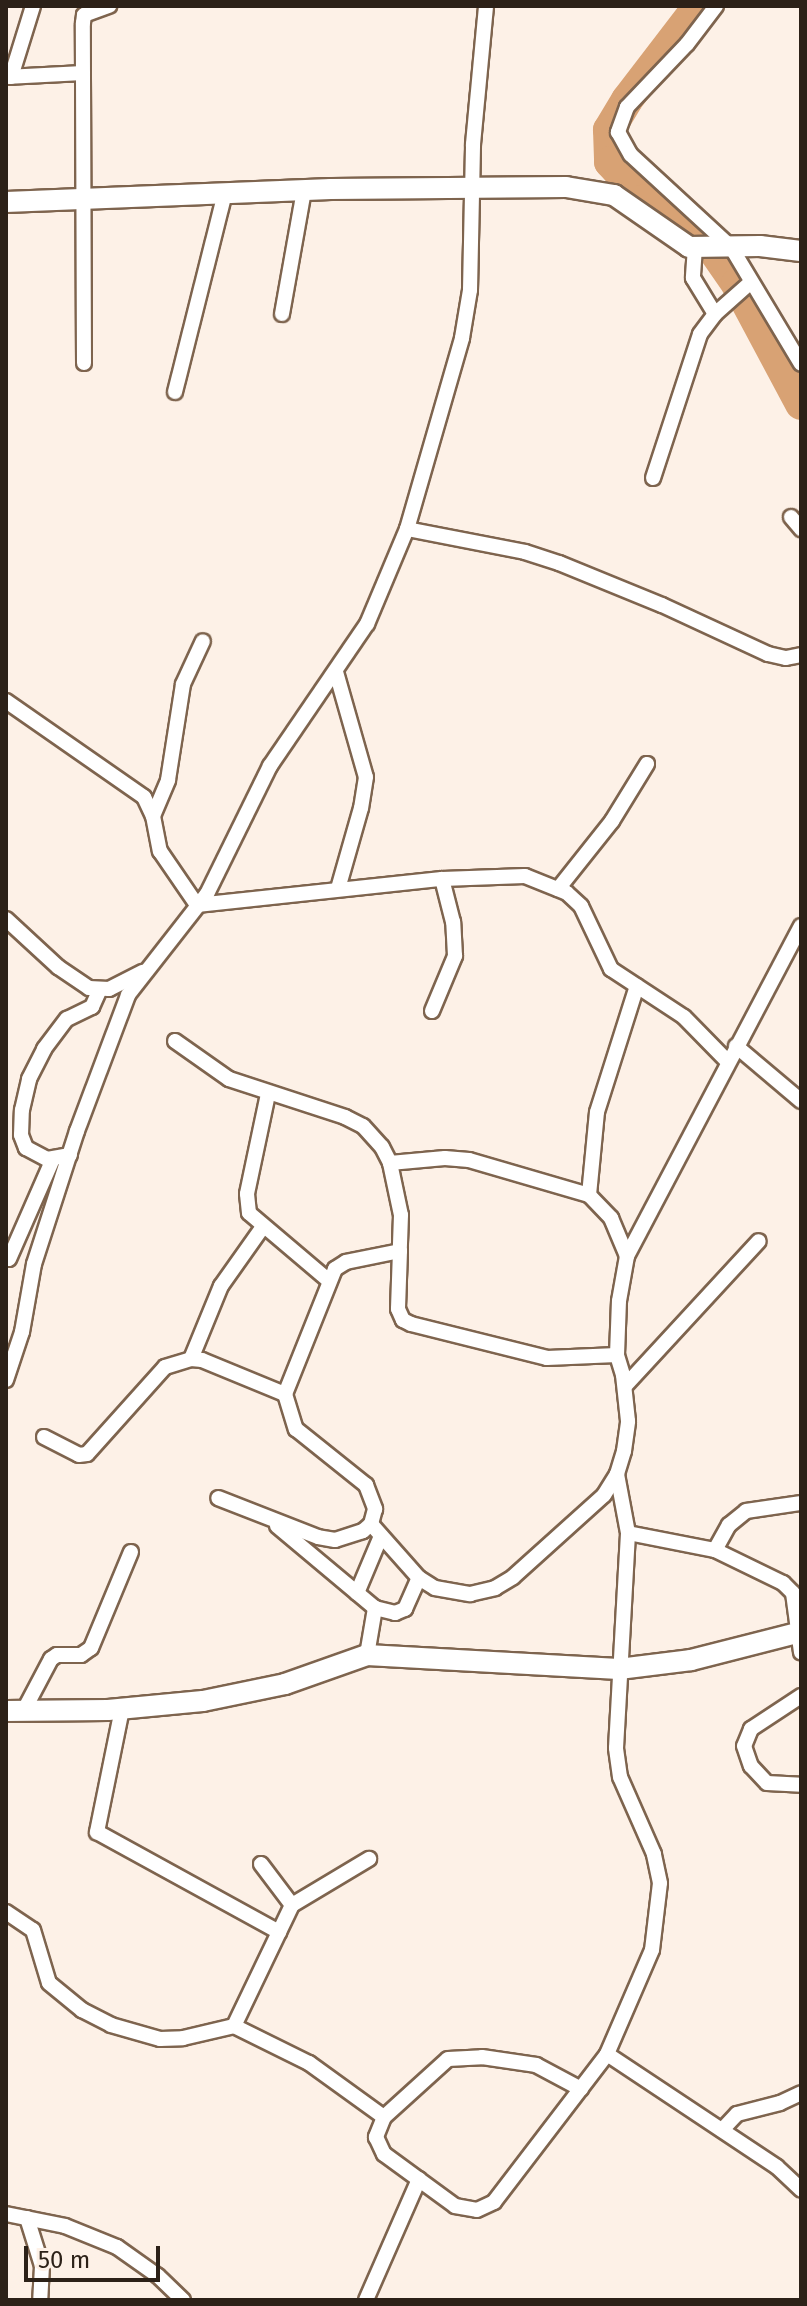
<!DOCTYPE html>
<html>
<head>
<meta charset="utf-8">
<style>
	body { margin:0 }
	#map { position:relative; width:807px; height:2306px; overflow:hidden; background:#fdf1e7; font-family:"Fira Sans",sans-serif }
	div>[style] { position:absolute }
	.river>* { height:32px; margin:-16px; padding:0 16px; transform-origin:16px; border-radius:16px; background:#d8a274 }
	.roads { filter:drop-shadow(2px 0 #7e644e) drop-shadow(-2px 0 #7e644e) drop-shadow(0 2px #7e644e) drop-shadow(0 -2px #7e644e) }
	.street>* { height:14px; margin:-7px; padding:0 7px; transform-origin:7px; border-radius:7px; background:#fff }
	.secondary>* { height:20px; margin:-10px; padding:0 10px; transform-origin:10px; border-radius:10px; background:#fff }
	span { translate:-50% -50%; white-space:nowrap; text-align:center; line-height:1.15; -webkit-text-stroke:6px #fdf1e7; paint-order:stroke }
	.frame { position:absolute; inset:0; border:8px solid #2c2118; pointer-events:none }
	.scale { position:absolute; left:24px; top:2246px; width:136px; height:36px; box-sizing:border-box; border:4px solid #2c2118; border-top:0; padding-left:10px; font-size:24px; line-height:28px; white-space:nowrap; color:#2c2118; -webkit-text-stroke:6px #fdf1e7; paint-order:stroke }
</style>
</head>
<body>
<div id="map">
	<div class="river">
		<div style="left:699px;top:6px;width:118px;rotate:127.5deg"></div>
		<div style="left:627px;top:100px;width:35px;rotate:121deg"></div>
		<div style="left:609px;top:130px;width:32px;rotate:88deg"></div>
		<div style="left:610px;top:162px;width:52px;rotate:47.4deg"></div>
		<div style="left:645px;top:200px;width:68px;rotate:31.1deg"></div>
		<div style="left:703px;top:235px;width:60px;rotate:55.2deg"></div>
		<div style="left:737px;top:284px;width:136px;rotate:61.9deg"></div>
	</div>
	<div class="roads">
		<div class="street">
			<div style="left:716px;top:6px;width:48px;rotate:127.3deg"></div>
			<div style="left:687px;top:44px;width:87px;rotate:133.6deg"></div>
			<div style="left:627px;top:107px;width:27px;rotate:110deg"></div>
			<div style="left:618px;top:132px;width:26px;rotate:61deg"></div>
			<div style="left:631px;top:155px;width:136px;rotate:42.6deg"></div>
			<div style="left:731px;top:247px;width:136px;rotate:59.1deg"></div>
			<div style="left:6px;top:77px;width:77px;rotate:-3deg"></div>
			<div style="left:11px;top:77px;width:74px;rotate:-72.8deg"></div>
			<div style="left:695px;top:247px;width:31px;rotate:94deg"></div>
			<div style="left:693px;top:278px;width:42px;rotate:58.6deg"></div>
			<div style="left:282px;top:314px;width:126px;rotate:-79.9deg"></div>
			<div style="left:84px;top:363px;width:340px;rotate:-90.2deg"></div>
			<div style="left:83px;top:23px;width:8px;rotate:-83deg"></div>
			<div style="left:84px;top:15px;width:27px;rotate:-20deg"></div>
			<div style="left:175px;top:392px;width:205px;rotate:-75.9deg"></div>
			<div style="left:653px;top:478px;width:151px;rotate:-71.9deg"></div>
			<div style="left:700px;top:334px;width:25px;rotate:-53deg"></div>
			<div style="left:715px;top:314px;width:48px;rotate:-41.6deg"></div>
			<div style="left:791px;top:517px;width:16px;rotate:50deg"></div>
			<div style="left:407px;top:529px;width:120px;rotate:11deg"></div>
			<div style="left:525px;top:552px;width:36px;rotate:18deg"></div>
			<div style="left:559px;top:563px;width:111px;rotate:22.2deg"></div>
			<div style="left:662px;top:605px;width:117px;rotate:24.8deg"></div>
			<div style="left:768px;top:654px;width:18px;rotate:13deg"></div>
			<div style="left:786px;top:658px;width:15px;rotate:-11deg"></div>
			<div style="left:336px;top:672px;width:109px;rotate:74.1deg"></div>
			<div style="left:366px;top:777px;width:31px;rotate:99deg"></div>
			<div style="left:361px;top:808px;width:84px;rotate:105.9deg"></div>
			<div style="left:6px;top:701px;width:168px;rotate:34.8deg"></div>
			<div style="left:144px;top:797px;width:21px;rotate:65deg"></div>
			<div style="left:153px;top:816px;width:36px;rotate:79deg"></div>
			<div style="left:160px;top:851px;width:65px;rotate:55.6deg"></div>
			<div style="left:197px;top:905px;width:246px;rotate:-6.1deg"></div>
			<div style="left:442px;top:879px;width:83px;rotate:-2.1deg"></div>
			<div style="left:525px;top:876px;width:45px;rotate:22deg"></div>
			<div style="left:567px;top:893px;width:19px;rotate:43deg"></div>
			<div style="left:581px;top:906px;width:70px;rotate:64.5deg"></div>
			<div style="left:611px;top:969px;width:87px;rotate:33.3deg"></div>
			<div style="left:684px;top:1017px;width:63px;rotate:45.6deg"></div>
			<div style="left:153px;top:816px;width:39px;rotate:-67deg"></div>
			<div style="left:168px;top:780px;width:97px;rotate:-81.1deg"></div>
			<div style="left:183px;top:684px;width:47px;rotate:-65.1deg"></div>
			<div style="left:558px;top:889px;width:87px;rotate:-51.5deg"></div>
			<div style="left:612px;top:821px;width:67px;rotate:-58.4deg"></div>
			<div style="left:6px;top:919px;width:71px;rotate:42.7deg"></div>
			<div style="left:58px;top:967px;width:37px;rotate:34deg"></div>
			<div style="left:89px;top:988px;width:20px;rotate:3deg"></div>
			<div style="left:109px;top:989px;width:38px;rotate:-27deg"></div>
			<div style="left:432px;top:1011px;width:60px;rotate:-67.3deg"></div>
			<div style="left:455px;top:956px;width:34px;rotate:-93deg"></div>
			<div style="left:453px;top:922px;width:44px;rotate:-104.3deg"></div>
			<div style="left:175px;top:1041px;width:66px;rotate:35.1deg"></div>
			<div style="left:229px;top:1079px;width:122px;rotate:18.1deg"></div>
			<div style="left:345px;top:1117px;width:20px;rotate:27deg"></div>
			<div style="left:363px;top:1126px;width:28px;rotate:48deg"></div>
			<div style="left:382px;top:1147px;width:18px;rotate:63deg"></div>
			<div style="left:390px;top:1163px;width:53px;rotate:78.1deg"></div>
			<div style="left:401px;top:1215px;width:36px;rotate:92deg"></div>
			<div style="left:400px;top:1251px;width:55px;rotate:168.5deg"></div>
			<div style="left:346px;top:1262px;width:13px;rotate:148deg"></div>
			<div style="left:335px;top:1269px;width:135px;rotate:111.8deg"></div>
			<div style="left:736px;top:1046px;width:85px;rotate:40.2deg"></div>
			<div style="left:268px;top:1094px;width:102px;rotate:101.9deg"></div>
			<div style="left:247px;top:1194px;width:19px;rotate:84deg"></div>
			<div style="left:249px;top:1213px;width:104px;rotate:40.3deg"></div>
			<div style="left:70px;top:1155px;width:23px;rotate:170deg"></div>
			<div style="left:47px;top:1159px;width:24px;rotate:-152deg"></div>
			<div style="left:26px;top:1148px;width:14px;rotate:-111deg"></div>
			<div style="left:21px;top:1135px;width:25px;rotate:-88deg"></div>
			<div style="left:22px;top:1110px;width:32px;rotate:-77deg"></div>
			<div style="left:29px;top:1079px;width:34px;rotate:-63deg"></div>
			<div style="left:44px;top:1049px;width:38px;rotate:-53deg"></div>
			<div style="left:67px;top:1019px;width:28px;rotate:-26deg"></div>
			<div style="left:92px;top:1007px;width:17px;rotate:-66deg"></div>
			<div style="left:390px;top:1163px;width:55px;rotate:-5.2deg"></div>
			<div style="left:445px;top:1158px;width:24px;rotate:5deg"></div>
			<div style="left:469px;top:1160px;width:125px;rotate:16.3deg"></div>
			<div style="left:589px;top:1195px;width:32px;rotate:46deg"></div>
			<div style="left:611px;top:1218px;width:41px;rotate:67.2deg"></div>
			<div style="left:589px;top:1195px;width:83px;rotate:-84.5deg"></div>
			<div style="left:597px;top:1112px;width:132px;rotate:-72.4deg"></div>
			<div style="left:400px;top:1251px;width:58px;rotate:92deg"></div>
			<div style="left:398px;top:1309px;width:12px;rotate:66deg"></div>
			<div style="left:403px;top:1320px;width:9px;rotate:27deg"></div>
			<div style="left:411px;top:1324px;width:140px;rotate:14deg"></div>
			<div style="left:547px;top:1358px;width:70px;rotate:-2.5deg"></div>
			<div style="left:9px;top:1259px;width:109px;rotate:-66.3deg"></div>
			<div style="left:191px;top:1359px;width:79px;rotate:-67.7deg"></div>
			<div style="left:221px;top:1286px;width:71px;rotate:-54.7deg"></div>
			<div style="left:6px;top:1380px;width:51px;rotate:-71.6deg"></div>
			<div style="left:22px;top:1332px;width:69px;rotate:-80deg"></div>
			<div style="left:34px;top:1264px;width:140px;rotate:-72.1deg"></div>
			<div style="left:77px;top:1131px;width:145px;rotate:-69.4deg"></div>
			<div style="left:128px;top:995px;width:128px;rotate:-52deg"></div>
			<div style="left:207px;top:894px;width:143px;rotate:-63.8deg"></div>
			<div style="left:270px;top:766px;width:172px;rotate:-55.7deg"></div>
			<div style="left:367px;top:624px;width:103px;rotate:-67.2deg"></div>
			<div style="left:407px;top:529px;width:199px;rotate:-73.9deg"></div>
			<div style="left:462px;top:338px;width:49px;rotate:-80.5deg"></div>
			<div style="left:470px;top:290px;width:146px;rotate:-88.8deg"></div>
			<div style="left:473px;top:144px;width:139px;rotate:-84.6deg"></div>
			<div style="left:625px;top:1386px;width:197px;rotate:-47.3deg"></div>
			<div style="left:44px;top:1437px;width:39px;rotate:27deg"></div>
			<div style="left:79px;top:1455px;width:8px;rotate:-7deg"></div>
			<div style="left:87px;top:1454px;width:117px;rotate:-48.1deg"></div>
			<div style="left:165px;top:1367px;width:27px;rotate:-17deg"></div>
			<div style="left:191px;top:1359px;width:11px;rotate:5deg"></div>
			<div style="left:202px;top:1360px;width:90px;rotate:22.3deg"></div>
			<div style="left:285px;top:1394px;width:37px;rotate:73deg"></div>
			<div style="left:296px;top:1429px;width:90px;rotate:38.7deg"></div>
			<div style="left:366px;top:1485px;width:26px;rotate:69deg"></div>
			<div style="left:375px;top:1509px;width:16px;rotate:105deg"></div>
			<div style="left:371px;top:1524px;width:11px;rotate:139deg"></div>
			<div style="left:363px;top:1531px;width:29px;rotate:162deg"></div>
			<div style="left:335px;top:1540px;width:17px;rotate:-170deg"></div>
			<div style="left:318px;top:1537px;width:107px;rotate:-158.7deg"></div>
			<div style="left:371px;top:1524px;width:72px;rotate:48.4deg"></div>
			<div style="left:419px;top:1578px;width:19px;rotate:32deg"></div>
			<div style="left:435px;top:1588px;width:36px;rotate:10deg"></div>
			<div style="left:470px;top:1594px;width:26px;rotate:-13deg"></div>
			<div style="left:495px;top:1588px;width:21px;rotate:-31deg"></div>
			<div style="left:513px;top:1577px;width:122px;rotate:-42deg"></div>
			<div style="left:604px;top:1495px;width:25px;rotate:-58deg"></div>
			<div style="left:617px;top:1474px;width:24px;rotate:-73deg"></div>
			<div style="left:624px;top:1451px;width:30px;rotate:-82deg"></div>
			<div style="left:628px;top:1421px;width:46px;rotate:-96.2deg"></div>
			<div style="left:623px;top:1375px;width:21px;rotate:-107deg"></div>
			<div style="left:617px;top:1355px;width:54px;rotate:-87.9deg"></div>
			<div style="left:619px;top:1301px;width:46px;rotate:-79.9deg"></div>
			<div style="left:627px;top:1256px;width:373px;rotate:-62.2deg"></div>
			<div style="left:277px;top:1526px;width:128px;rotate:39.9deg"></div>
			<div style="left:628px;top:1533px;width:89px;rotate:11.1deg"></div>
			<div style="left:715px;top:1550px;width:76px;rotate:25.9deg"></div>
			<div style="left:783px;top:1583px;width:14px;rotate:45deg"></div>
			<div style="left:793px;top:1593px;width:60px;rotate:82.3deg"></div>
			<div style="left:715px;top:1550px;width:29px;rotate:-61deg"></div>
			<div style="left:729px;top:1525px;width:22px;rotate:-39deg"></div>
			<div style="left:746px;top:1511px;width:56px;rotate:-8.3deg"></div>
			<div style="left:357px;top:1593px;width:62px;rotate:-67.2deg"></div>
			<div style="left:367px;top:1655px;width:48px;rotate:-80.3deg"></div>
			<div style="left:375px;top:1608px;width:21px;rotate:14deg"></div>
			<div style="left:395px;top:1613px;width:11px;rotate:-22deg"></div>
			<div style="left:405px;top:1609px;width:34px;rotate:-66deg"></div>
			<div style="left:801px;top:1696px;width:60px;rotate:146.6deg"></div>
			<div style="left:751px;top:1729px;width:18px;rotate:112deg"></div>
			<div style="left:744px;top:1746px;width:21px;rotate:71deg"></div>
			<div style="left:751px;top:1766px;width:23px;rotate:47deg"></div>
			<div style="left:767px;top:1783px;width:34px;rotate:3deg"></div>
			<div style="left:122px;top:1709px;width:126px;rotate:101.5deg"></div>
			<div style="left:97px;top:1832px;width:208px;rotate:28.8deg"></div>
			<div style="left:23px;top:1712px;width:60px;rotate:-62.2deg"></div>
			<div style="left:51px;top:1659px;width:7px;rotate:-34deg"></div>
			<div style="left:57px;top:1655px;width:24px"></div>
			<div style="left:81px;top:1655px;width:12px;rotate:-35deg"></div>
			<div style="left:91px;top:1648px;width:104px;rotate:-67.4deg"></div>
			<div style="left:261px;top:1864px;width:51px;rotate:52.9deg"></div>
			<div style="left:6px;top:1912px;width:32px;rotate:34deg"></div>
			<div style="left:33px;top:1930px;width:55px;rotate:73.2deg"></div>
			<div style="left:49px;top:1983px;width:43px;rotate:39.3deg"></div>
			<div style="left:82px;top:2010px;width:33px;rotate:27deg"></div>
			<div style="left:111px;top:2025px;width:51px;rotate:15.9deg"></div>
			<div style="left:160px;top:2039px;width:23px;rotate:-2deg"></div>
			<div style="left:183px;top:2038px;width:52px;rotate:-13.2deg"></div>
			<div style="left:234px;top:2026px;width:84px;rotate:26.3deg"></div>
			<div style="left:309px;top:2063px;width:92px;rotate:35.8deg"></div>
			<div style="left:384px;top:2117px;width:22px;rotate:112deg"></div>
			<div style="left:376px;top:2137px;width:19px;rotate:65deg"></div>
			<div style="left:384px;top:2154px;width:88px;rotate:36.2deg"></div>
			<div style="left:455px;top:2206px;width:22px;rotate:10deg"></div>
			<div style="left:477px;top:2210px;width:19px;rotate:-25deg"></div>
			<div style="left:494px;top:2202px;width:186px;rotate:-52.6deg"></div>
			<div style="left:607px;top:2054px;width:113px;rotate:-66.6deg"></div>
			<div style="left:652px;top:1950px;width:67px;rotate:-83.2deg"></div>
			<div style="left:660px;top:1883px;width:30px;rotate:-102deg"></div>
			<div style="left:654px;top:1854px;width:84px;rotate:-113.8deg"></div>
			<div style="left:620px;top:1777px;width:29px;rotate:-98deg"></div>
			<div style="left:616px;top:1748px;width:215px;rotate:-86.8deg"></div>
			<div style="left:628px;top:1533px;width:60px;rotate:-100.6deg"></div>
			<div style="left:234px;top:2026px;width:134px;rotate:-64.4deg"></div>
			<div style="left:292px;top:1905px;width:90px;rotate:-30.9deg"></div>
			<div style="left:607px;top:2054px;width:204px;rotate:33.6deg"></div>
			<div style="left:777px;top:2167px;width:33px;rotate:43deg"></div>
			<div style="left:384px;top:2117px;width:86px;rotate:-42.2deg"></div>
			<div style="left:448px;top:2059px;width:34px;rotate:-3deg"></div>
			<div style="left:482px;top:2057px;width:55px;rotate:8.4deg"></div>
			<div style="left:536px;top:2065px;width:51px;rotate:28.1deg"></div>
			<div style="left:722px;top:2130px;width:22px;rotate:-47deg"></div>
			<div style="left:737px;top:2114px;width:44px;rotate:-14.3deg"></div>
			<div style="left:780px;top:2103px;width:23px;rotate:-25deg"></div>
			<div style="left:6px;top:2214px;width:60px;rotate:11.5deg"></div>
			<div style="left:65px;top:2226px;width:56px;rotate:22deg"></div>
			<div style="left:117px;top:2247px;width:50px;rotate:35.3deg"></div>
			<div style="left:158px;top:2276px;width:35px;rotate:44deg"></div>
			<div style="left:27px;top:2218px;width:50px;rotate:72.6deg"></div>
			<div style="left:42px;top:2266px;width:34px;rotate:93deg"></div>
			<div style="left:366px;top:2300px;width:132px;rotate:-66.3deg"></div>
		</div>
		<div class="secondary">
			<div style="left:6px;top:202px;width:325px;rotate:-2.3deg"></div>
			<div style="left:331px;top:189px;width:235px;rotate:-0.5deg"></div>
			<div style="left:566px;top:187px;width:49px;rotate:9.5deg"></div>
			<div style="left:614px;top:195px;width:91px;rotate:34.7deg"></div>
			<div style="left:689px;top:247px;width:71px;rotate:-0.8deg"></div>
			<div style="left:760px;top:246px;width:41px;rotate:7deg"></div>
			<div style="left:6px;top:1711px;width:102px;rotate:-0.6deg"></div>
			<div style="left:108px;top:1710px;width:95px;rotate:-5.4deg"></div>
			<div style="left:203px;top:1701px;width:84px;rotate:-11.7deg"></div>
			<div style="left:285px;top:1684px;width:87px;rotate:-19.5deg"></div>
			<div style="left:367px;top:1655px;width:252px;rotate:3.2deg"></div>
			<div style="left:619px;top:1669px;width:73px;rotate:-7.1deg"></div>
			<div style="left:691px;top:1660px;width:114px;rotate:-14.3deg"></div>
		</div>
	</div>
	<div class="frame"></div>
	<div class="scale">50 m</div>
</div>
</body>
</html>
